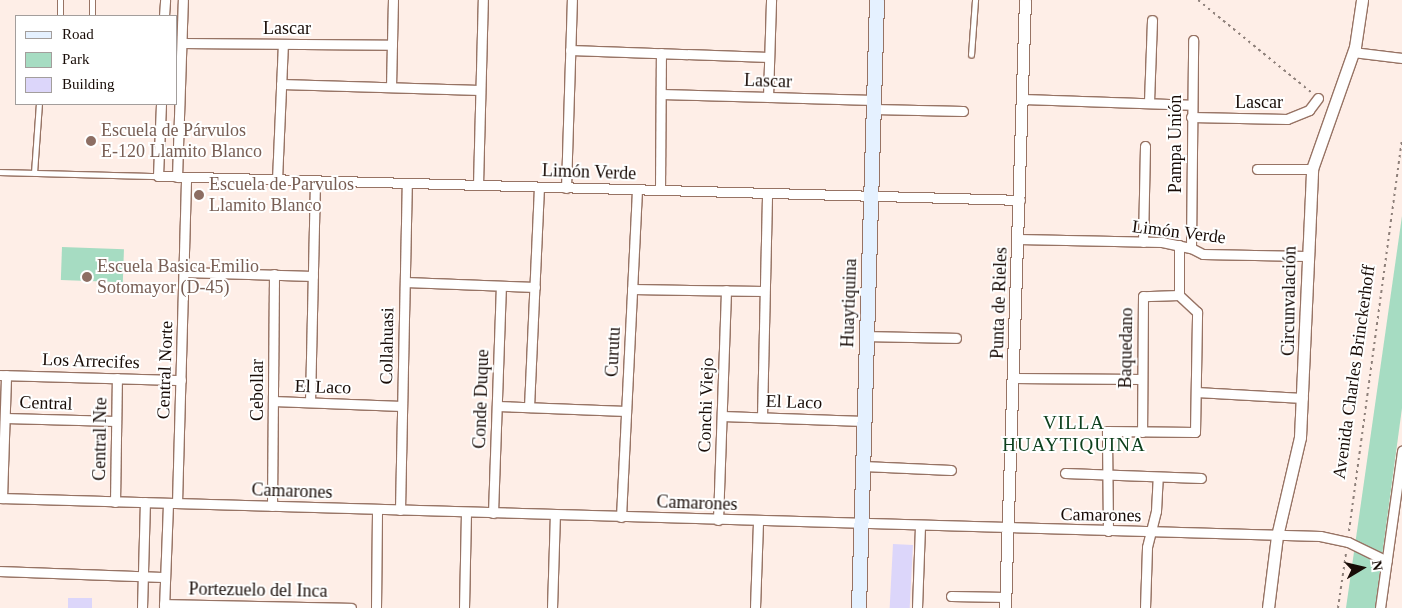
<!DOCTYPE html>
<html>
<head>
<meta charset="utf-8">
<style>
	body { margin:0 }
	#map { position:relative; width:1402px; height:608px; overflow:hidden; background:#feeee7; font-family:Georgia,serif }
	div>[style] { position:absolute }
	.green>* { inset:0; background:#a6dcc2; transform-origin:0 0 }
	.building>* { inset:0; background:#dcd6fa; transform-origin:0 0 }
	.path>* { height:2px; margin-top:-1px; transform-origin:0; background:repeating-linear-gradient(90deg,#8e807a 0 2.5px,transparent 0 6.5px) }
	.roads { filter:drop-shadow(1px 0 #977364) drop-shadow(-1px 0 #977364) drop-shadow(0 1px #977364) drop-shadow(0 -1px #977364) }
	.service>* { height:4.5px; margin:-2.25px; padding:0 2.25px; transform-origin:2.25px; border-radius:2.25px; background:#fff }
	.minor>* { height:9px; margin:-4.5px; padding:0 4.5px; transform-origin:4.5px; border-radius:4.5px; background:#fff }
	.tertiary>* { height:11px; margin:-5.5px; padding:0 5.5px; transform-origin:5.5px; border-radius:5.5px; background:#fff }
	.secondary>* { height:14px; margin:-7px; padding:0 7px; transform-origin:7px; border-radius:7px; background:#e5f1ff }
	.dots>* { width:14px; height:14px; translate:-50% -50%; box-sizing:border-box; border:2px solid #fff; border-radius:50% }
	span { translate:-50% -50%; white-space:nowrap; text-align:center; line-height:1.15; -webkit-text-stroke:4px #fff; paint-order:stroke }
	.street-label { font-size:18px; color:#180c07 }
	.education-label { font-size:18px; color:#785e54 }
	.left { translate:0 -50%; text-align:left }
	.neighbourhood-label { font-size:19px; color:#0d3f1c; letter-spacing:1px }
	.legend { position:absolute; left:15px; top:15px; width:162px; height:90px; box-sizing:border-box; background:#fff; border:1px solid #a39e9c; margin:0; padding:6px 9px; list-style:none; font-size:15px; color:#180c07 }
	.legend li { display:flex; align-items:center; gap:10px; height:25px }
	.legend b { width:25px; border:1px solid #a39e9c }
	.north { position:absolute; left:1337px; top:543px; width:50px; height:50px; -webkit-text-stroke:4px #fff; paint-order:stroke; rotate:81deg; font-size:14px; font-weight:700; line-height:20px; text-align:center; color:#180c07 }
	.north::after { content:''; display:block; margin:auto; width:18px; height:22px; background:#180c07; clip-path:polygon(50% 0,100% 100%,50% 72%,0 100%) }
</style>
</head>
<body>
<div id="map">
	<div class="green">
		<div style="clip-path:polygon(1402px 216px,1402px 408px,1375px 608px,1346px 608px)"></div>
		<div style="left:62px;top:247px;width:62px;height:33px;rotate:2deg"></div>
	</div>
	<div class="building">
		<div style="left:893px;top:544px;width:20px;height:64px;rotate:3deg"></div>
		<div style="left:68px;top:598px;width:24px;height:10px"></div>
	</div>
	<div class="path">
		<div style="left:1198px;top:0;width:146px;rotate:39.2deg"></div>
		<div style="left:1349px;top:531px;width:395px;rotate:-82.3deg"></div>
		<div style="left:1338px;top:608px;width:56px;rotate:-81.7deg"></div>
	</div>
	<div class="roads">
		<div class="service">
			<div style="left:60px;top:16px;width:16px;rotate:-90deg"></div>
			<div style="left:92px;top:16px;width:16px;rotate:-90deg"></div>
			<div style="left:971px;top:55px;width:55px;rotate:-85.8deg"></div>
			<div style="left:0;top:172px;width:158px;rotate:1.5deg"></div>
			<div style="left:34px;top:173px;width:69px;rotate:-85.9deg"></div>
		</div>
		<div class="minor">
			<div style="left:164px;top:16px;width:16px;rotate:-86deg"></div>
			<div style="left:182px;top:43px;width:210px;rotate:0.5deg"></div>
			<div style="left:570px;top:50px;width:199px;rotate:2deg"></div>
			<div style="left:1353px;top:52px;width:49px;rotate:7deg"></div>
			<div style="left:281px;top:84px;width:199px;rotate:1.7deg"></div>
			<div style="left:391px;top:87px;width:87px;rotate:-88.7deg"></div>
			<div style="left:661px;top:94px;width:213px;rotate:1.6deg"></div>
			<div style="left:768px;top:97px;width:97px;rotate:-88.2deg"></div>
			<div style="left:1023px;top:99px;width:168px;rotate:2deg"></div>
			<div style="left:1149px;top:102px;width:82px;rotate:-87.9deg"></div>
			<div style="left:161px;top:104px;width:72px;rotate:92.4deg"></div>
			<div style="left:158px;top:176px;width:862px;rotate:1.59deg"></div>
			<div style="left:873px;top:109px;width:90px;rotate:1.3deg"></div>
			<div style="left:1191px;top:117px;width:96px;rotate:1.2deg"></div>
			<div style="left:1287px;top:119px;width:24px;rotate:-22deg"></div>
			<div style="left:1309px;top:110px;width:15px;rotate:-53deg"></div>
			<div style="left:1257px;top:169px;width:55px"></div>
			<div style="left:177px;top:177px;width:177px;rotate:-88.1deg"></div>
			<div style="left:277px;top:180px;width:136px;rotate:-87.5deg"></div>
			<div style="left:478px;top:185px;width:185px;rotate:-88.5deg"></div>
			<div style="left:566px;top:188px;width:188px;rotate:-88.2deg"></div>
			<div style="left:660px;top:190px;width:137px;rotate:-89.6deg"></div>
			<div style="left:1018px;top:239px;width:144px;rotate:1.2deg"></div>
			<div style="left:1162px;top:242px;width:30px;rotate:12deg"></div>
			<div style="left:1191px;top:248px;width:13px;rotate:27deg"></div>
			<div style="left:1203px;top:254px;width:103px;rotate:1.1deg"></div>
			<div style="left:1143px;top:242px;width:96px;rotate:-88.8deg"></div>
			<div style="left:1191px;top:248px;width:208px;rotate:-89.4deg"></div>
			<div style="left:184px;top:272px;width:129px;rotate:1.8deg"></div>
			<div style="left:405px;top:282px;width:130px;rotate:2.2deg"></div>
			<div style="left:632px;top:289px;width:132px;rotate:0.9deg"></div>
			<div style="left:1179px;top:295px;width:50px;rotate:-90deg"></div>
			<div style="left:867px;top:336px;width:89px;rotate:1.3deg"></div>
			<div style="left:0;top:375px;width:181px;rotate:1.6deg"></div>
			<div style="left:1014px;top:378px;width:128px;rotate:0.4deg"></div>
			<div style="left:1196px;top:392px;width:107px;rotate:3.2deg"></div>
			<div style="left:273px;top:401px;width:129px;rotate:2.2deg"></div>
			<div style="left:310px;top:402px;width:221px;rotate:-88.7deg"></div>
			<div style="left:497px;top:406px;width:129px;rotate:2.2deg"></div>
			<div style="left:529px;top:407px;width:220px;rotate:-87.4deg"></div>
			<div style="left:722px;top:416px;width:142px;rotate:2deg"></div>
			<div style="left:762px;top:417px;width:224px;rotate:-88.7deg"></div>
			<div style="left:5px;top:418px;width:111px;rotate:1.5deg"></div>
			<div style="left:863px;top:466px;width:88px;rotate:2.6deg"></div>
			<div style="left:1065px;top:473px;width:136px;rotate:2.1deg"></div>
			<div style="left:0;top:498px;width:1321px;rotate:1.65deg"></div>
			<div style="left:1320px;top:536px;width:29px;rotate:12deg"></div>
			<div style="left:1348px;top:542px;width:43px;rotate:26deg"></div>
			<div style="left:2px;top:498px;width:123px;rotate:-88.1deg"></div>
			<div style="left:115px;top:502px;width:124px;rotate:-89.1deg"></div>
			<div style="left:177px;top:503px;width:326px;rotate:-88.4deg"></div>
			<div style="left:272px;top:506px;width:232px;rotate:-89.5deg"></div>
			<div style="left:400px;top:510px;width:327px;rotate:-88.8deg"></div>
			<div style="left:493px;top:513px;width:227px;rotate:-88deg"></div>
			<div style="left:621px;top:517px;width:327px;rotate:-87.2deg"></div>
			<div style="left:718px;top:520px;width:230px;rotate:-88deg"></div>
			<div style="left:1108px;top:531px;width:100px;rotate:-90.6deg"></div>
			<div style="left:1107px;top:431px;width:88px;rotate:0.7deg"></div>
			<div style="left:1195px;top:432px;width:120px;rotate:-89deg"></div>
			<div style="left:1197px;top:312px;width:25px;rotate:-137deg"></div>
			<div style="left:1179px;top:295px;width:36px;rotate:178deg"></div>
			<div style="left:1143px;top:296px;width:136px;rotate:90.4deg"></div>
			<div style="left:0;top:571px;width:165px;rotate:2.1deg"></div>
			<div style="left:951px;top:596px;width:55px;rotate:1deg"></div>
			<div style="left:164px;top:604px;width:187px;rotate:1.2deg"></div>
			<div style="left:142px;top:608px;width:106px;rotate:-88.4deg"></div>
			<div style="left:164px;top:608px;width:105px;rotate:-87.8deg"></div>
			<div style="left:376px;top:608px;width:98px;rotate:-89.4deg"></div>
			<div style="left:464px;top:608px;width:96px;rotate:-88.8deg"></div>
			<div style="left:552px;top:608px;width:93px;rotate:-88.2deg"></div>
			<div style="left:755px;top:608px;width:87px;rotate:-88deg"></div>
			<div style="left:917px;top:608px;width:82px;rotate:-87.9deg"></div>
			<div style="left:1145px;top:608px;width:61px;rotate:-88.1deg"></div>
			<div style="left:1147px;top:547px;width:37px;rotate:-76deg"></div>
			<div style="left:1156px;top:511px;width:33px;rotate:-87deg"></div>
			<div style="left:1380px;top:608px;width:159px;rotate:-82deg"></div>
		</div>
		<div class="tertiary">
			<div style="left:1005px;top:608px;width:608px;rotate:-88.12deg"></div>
			<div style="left:1268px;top:608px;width:73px;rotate:-82.9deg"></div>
			<div style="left:1277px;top:536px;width:102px;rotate:-76.9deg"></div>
			<div style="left:1300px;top:437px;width:268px;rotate:-87.4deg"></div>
			<div style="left:1312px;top:169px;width:129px;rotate:-70.6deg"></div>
			<div style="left:1355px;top:47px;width:48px;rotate:-81.5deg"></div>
		</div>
		<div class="secondary">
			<div style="left:859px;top:608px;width:608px;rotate:-88.3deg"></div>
		</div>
	</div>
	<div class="dots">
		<div style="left:91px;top:141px;background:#8d6e63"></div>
		<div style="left:199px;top:195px;background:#8d6e63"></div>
		<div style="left:87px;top:277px;background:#8d6e63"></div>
	</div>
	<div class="street-label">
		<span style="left:287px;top:28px">Lascar</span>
		<span style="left:768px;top:81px;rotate:2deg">Lascar</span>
		<span style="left:1259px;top:102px">Lascar</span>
		<span style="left:1175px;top:144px;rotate:-90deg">Pampa Unión</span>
		<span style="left:589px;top:172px;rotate:2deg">Limón Verde</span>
		<span style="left:1179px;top:232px;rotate:7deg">Limón Verde</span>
		<span style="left:1289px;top:301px;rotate:-89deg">Circunvalación</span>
		<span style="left:849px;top:303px;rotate:-88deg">Huaytiquina</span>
		<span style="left:999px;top:303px;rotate:-88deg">Punta de Rieles</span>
		<span style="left:387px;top:346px;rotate:-89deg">Collahuasi</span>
		<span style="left:1126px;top:348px;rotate:-89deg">Baquedano</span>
		<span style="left:613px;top:352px;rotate:-87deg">Curutu</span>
		<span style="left:91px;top:361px;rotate:2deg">Los Arrecifes</span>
		<span style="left:165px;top:370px;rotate:-88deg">Central Norte</span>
		<span style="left:1354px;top:372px;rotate:-82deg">Avenida Charles Brinckerhoff</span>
		<span style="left:323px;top:387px;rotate:2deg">El Laco</span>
		<span style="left:257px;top:390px;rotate:-90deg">Cebollar</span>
		<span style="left:481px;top:399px;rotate:-88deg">Conde Duque</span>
		<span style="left:794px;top:402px;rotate:2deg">El Laco</span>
		<span style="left:46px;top:403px;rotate:2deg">Central</span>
		<span style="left:706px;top:405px;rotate:-88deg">Conchi Viejo</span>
		<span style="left:100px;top:439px;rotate:-89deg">Central Nte</span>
		<span style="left:292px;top:491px;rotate:2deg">Camarones</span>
		<span style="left:697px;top:503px;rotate:2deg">Camarones</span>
		<span style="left:1101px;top:515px;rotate:1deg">Camarones</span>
		<span style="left:258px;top:590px;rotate:1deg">Portezuelo del Inca</span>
	</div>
	<div class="education-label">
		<span class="left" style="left:101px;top:141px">Escuela de Párvulos<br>E-120 Llamito Blanco</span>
		<span class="left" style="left:209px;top:195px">Escuela de Parvulos<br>Llamito Blanco</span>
		<span class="left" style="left:97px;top:277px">Escuela Basica Emilio<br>Sotomayor (D-45)</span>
	</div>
	<div class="neighbourhood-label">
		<span style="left:1074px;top:434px">VILLA<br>HUAYTIQUINA</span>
	</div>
	<ul class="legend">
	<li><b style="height:6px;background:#e5f1ff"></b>Road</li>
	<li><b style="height:14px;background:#a6dcc2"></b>Park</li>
	<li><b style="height:14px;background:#dcd6fa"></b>Building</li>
	</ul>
	<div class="north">N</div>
</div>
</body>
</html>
